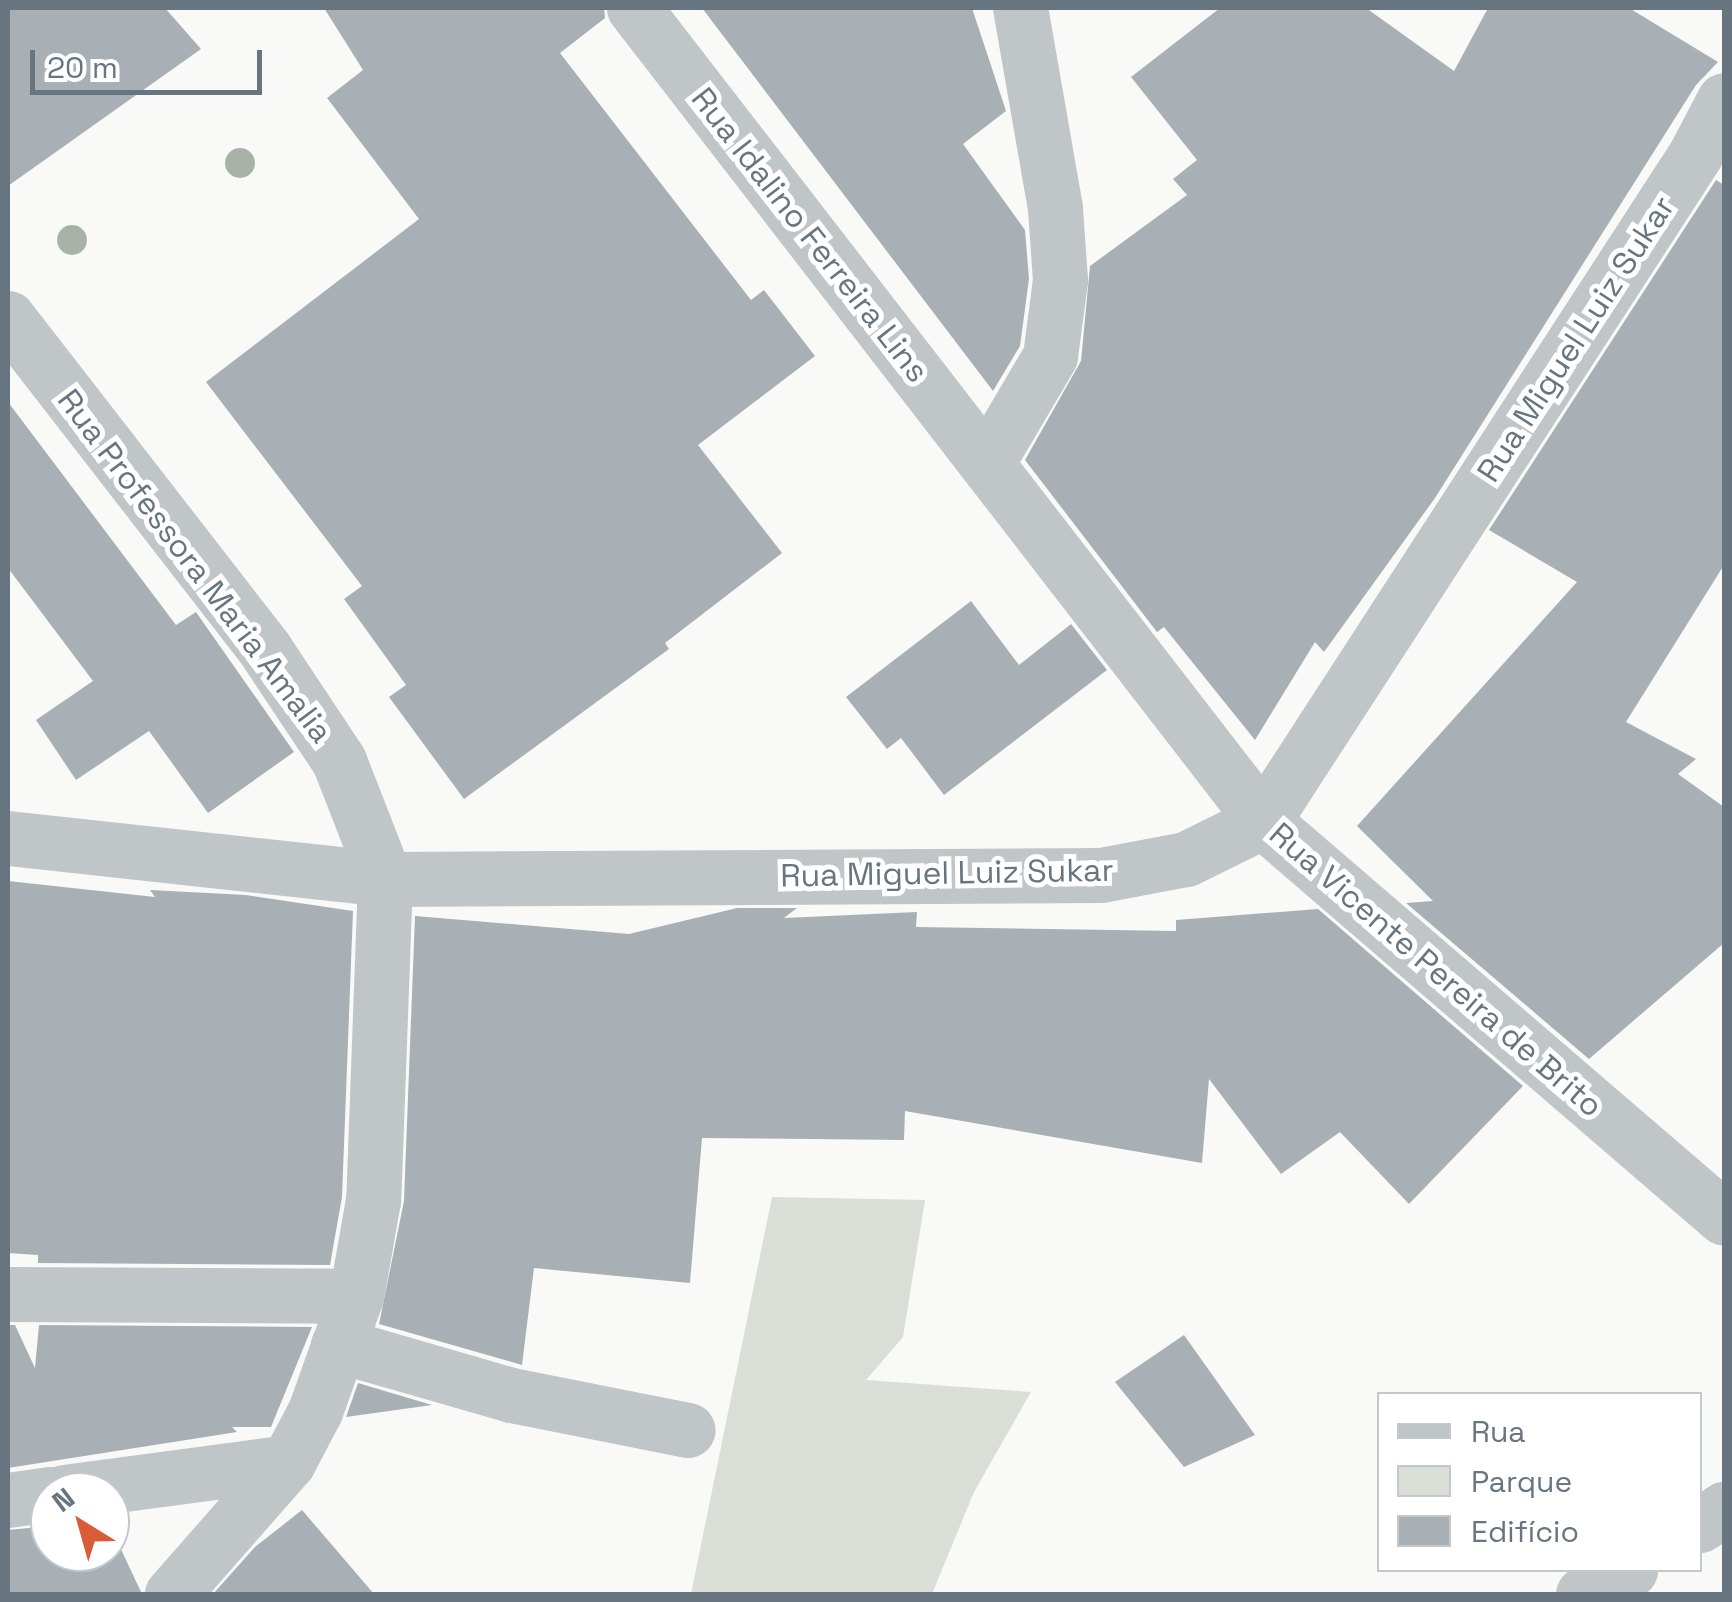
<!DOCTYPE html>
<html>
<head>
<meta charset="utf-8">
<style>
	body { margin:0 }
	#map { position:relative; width:1732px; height:1602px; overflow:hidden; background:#f9f9f7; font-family:"Space Grotesk",sans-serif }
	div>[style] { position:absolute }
	.green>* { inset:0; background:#d9ded6 }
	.building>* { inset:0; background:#a8b0b6 }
	.minor>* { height:55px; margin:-27.5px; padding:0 27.5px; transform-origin:27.5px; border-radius:27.5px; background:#c0c5c8 }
	.trees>* { width:30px; height:30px; margin:-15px; border-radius:50%; background:#a9b2a6 }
	span { translate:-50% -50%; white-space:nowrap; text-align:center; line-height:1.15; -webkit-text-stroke:10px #fff; paint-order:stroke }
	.street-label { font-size:32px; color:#667580 }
	.frame { position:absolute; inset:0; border:10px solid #667580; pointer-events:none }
	.legend { position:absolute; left:1377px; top:1392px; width:325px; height:180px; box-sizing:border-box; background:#fff; border:2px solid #c2c8cc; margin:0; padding:12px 18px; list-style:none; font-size:30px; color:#667580 }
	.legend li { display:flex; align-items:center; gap:20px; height:50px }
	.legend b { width:50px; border:2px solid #c2c8cc }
	.north { position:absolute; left:30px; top:1472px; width:100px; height:100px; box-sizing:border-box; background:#fff; border:2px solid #c2c8cc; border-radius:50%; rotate:323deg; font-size:28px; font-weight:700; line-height:40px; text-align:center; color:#667580 }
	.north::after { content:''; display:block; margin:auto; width:35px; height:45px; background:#d95b37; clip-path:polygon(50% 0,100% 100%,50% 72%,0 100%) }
	.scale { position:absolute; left:30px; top:50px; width:232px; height:45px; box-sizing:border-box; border:5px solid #667580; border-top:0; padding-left:12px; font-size:30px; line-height:35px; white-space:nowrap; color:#667580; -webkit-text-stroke:8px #fff; paint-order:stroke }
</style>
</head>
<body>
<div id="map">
	<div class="green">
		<div style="clip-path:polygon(772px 1197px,925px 1200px,903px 1337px,866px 1380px,1031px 1392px,974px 1492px,932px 1594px,691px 1594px)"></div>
	</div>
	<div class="building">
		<div style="clip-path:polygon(8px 8px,165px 8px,201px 49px,8px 186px)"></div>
		<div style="clip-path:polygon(324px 8px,604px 8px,605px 18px,560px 53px,751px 300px,764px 290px,815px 356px,698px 445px,782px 553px,665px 643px,669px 649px,464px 799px,389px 697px,406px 685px,344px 599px,362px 586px,206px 382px,419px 219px,327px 98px,363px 70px)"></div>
		<div style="clip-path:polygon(702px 8px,972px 8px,1006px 111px,963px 144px,1025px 230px,1029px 279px,1020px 346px,993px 391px)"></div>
		<div style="clip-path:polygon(1220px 8px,1366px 8px,1454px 71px,1488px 8px,1629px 8px,1718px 62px,1696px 85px,1435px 498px,1324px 652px,1315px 642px,1255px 740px,1164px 627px,1157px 632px,1025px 460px,1081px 361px,1090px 266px,1187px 195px,1173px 179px,1197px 160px,1131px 77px)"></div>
		<div style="clip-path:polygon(1716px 180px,1724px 185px,1724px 565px,1626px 722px,1696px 759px,1678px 774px,1724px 807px,1724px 943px,1589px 1059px,1406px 903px,1433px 901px,1357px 826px,1577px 582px,1489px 530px)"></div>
		<div style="clip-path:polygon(8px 402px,176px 625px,196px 612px,294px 752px,208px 813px,149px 731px,76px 780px,36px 720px,93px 681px,8px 568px)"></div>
		<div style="clip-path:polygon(971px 601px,1019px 665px,1071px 624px,1107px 670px,944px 795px,901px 738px,887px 749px,846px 697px)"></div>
		<div style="clip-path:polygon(8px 881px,155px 897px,150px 890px,246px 895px,353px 911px,342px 1197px,330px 1265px,38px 1263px,38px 1255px,8px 1253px)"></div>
		<div style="clip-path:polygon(737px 908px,797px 908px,784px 918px,917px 912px,916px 927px,1176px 931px,1176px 920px,1318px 909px,1523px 1086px,1409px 1204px,1340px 1132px,1281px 1174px,1209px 1079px,1202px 1163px,905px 1111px,904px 1140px,702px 1138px,690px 1283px,534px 1268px,522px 1365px,379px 1324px,404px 1201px,415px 916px,629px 934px)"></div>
		<div style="clip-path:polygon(8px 1325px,15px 1325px,35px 1368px,39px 1325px,312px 1327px,271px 1427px,232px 1427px,237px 1432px,8px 1468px)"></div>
		<div style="clip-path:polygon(1184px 1335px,1255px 1435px,1184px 1467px,1115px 1382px)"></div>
		<div style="clip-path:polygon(358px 1383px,432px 1405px,346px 1417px)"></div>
		<div style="clip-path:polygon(302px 1510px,374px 1594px,213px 1594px,255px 1547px)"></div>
		<div style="clip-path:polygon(50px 1526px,50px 1552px,110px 1552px,110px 1526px,142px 1594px,8px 1594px,8px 1530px)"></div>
	</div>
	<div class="minor">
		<div style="left:634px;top:8px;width:1028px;rotate:52.27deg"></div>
		<div style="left:1263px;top:821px;width:608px;rotate:40.73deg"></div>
		<div style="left:8px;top:318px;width:421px;rotate:52.2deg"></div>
		<div style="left:266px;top:651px;width:132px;rotate:56.4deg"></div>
		<div style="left:339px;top:761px;width:127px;rotate:68.7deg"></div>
		<div style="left:385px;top:879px;width:321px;rotate:92.1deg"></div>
		<div style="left:373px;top:1200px;width:97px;rotate:100deg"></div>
		<div style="left:356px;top:1296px;width:122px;rotate:109.6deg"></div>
		<div style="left:315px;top:1411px;width:58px;rotate:117.9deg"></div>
		<div style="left:288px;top:1462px;width:176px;rotate:131.3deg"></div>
		<div style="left:987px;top:463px;width:124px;rotate:-59.5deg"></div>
		<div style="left:1050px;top:356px;width:77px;rotate:-82.5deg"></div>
		<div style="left:1060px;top:280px;width:72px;rotate:-94deg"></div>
		<div style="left:1055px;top:208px;width:203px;rotate:-99.9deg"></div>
		<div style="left:8px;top:838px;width:379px;rotate:6.2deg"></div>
		<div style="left:385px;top:879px;width:716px;rotate:-0.32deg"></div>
		<div style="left:1101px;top:875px;width:86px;rotate:-10.7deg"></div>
		<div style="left:1186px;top:859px;width:86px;rotate:-26.3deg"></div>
		<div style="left:1263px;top:821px;width:794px;rotate:-57.03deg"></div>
		<div style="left:1695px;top:155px;width:62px;rotate:-62.2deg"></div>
		<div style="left:8px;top:1294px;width:348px;rotate:0.3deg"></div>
		<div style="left:338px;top:1345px;width:180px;rotate:16.1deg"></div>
		<div style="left:511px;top:1395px;width:180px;rotate:11.2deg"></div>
		<div style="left:64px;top:1492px;width:226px;rotate:-7.6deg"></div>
		<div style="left:8px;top:1500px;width:42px;rotate:-8.1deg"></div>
		<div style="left:1700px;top:1525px;width:29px;rotate:-34deg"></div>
		<div style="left:1583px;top:1594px;width:53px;rotate:-27.1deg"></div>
	</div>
	<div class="trees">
		<div style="left:240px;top:163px"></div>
		<div style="left:72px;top:240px"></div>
	</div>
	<div class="street-label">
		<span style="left:810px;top:235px;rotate:52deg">Rua Idalino Ferreira Lins</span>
		<span style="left:1576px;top:339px;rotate:-57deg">Rua Miguel Luiz Sukar</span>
		<span style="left:195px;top:566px;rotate:53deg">Rua Professora Maria Amalia</span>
		<span style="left:947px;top:873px;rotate:-1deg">Rua Miguel Luiz Sukar</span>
		<span style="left:1436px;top:970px;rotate:41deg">Rua Vicente Pereira de Brito</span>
	</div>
	<div class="frame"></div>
	<ul class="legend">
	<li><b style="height:12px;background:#c0c5c8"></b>Rua</li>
	<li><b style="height:28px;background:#d9ded6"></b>Parque</li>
	<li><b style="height:28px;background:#a8b0b6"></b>Edifício</li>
	</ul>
	<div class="north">N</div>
	<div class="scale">20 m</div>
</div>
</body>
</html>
